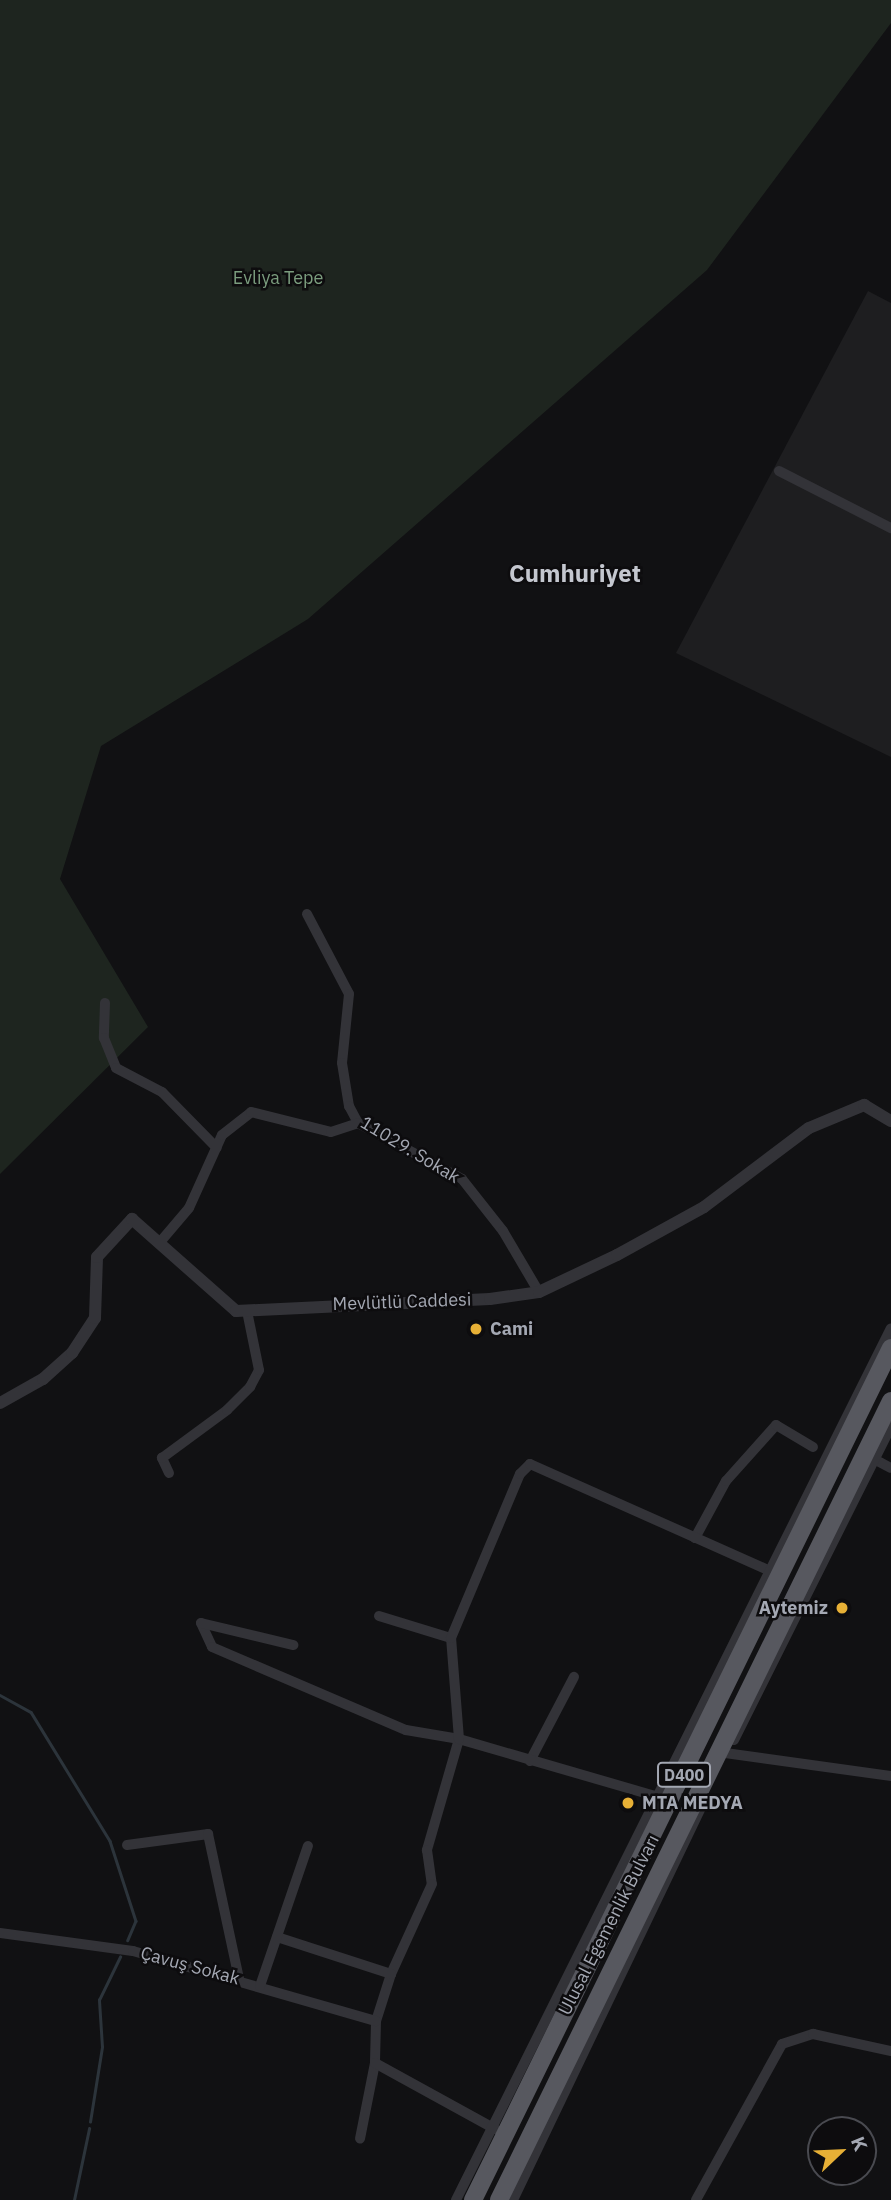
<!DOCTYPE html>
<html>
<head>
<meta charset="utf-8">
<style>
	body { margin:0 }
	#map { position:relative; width:891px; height:2200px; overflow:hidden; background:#111113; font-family:"IBM Plex Sans",sans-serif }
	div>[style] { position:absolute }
	.built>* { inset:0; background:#1e1e20 }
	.green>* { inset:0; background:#1e251f }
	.stream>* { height:2.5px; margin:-1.25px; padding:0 1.25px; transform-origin:1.25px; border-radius:1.25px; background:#2c343b }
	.minor>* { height:10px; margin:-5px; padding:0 5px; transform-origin:5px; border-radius:5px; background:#333338 }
	.tertiary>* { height:12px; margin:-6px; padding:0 6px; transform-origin:6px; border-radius:6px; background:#333338 }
	.trunk>* { height:18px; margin:-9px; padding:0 9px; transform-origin:9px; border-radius:9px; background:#57585f }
	.dots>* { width:19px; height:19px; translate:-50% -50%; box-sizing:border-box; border:4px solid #0d0c0e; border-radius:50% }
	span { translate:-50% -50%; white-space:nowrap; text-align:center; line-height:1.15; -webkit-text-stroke:5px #0d0c0e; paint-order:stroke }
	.shield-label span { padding:2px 5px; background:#0d0c0e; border:2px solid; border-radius:5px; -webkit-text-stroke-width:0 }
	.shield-label { font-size:16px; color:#a4a8b3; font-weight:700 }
	.park-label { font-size:18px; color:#7b9d7e }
	.street-label { font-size:18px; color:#a4a8b3 }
	.poi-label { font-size:18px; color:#a4a8b3; font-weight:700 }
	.left { translate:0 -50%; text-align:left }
	.right { translate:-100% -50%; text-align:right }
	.district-label { font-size:24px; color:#c4c7cf; font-weight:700 }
	.north { position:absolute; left:807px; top:2116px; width:70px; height:70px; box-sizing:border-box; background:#0d0c0e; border:2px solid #494a50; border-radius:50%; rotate:67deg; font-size:19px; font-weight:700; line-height:28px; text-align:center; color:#a4a8b3 }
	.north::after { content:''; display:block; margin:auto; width:24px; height:32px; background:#e7b036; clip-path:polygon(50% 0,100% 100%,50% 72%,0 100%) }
</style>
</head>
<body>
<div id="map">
	<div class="built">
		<div style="clip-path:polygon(868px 291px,891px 303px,891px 757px,676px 653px)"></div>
	</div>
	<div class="green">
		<div style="clip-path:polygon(0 0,891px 0,891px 23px,707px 270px,308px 619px,101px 746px,60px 879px,148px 1027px,0 1174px)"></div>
	</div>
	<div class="stream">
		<div style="left:0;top:1695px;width:35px;rotate:29deg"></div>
		<div style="left:31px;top:1712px;width:151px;rotate:58.5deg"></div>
		<div style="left:110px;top:1841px;width:84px;rotate:72deg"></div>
		<div style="left:136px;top:1921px;width:21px;rotate:113deg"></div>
		<div style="left:90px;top:2122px;width:76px;rotate:-80.9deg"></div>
		<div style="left:102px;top:2047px;width:47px;rotate:-93.7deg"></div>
		<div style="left:99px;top:2000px;width:48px;rotate:-64deg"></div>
		<div style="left:74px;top:2200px;width:73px;rotate:-78.1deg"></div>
	</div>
	<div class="minor">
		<div style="left:779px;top:471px;width:126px;rotate:27deg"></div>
		<div style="left:307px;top:914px;width:90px;rotate:62.3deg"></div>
		<div style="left:349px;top:994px;width:69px;rotate:95.8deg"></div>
		<div style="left:342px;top:1063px;width:44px;rotate:80.8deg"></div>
		<div style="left:349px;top:1106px;width:19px;rotate:62deg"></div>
		<div style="left:358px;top:1123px;width:118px;rotate:28.3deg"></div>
		<div style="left:462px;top:1179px;width:66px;rotate:51.7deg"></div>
		<div style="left:503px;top:1231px;width:71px;rotate:59.5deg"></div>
		<div style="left:105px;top:1003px;width:35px;rotate:92deg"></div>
		<div style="left:104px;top:1038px;width:32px;rotate:68deg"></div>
		<div style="left:116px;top:1068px;width:52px;rotate:27.6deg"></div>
		<div style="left:162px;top:1092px;width:78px;rotate:45.5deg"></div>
		<div style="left:161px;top:1241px;width:43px;rotate:-49.7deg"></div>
		<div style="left:189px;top:1208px;width:80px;rotate:-65.7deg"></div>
		<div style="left:222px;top:1135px;width:37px;rotate:-38deg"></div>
		<div style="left:251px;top:1112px;width:82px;rotate:14deg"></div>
		<div style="left:331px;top:1132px;width:28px;rotate:-18deg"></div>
		<div style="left:872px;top:1458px;width:21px;rotate:28deg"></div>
		<div style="left:169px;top:1473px;width:17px;rotate:-115deg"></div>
		<div style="left:162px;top:1458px;width:81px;rotate:-36.4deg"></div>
		<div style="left:227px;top:1410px;width:33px;rotate:-45deg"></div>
		<div style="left:250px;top:1387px;width:19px;rotate:-62deg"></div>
		<div style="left:259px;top:1370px;width:60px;rotate:-101.5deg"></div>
		<div style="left:695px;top:1538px;width:65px;rotate:-61.5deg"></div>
		<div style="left:726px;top:1481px;width:75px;rotate:-48.2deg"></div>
		<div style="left:776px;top:1425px;width:43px;rotate:30.7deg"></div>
		<div style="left:379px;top:1616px;width:75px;rotate:17deg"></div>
		<div style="left:201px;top:1623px;width:26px;rotate:65deg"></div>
		<div style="left:212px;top:1647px;width:211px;rotate:23.2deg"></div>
		<div style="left:406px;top:1730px;width:54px;rotate:9.6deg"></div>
		<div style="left:459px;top:1739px;width:116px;rotate:106.1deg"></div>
		<div style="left:427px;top:1850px;width:34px;rotate:82deg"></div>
		<div style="left:432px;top:1884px;width:99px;rotate:114.5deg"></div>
		<div style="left:391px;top:1974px;width:49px;rotate:107.7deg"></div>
		<div style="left:376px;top:2021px;width:42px;rotate:91.4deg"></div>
		<div style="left:375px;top:2063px;width:77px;rotate:101.2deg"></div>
		<div style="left:201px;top:1623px;width:95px;rotate:13.4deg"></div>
		<div style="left:734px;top:1740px;width:350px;rotate:-63.4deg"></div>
		<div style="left:718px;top:1752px;width:175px;rotate:7.9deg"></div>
		<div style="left:530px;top:1761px;width:95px;rotate:-62.4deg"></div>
		<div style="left:662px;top:1798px;width:211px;rotate:-163.8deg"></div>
		<div style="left:459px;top:1739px;width:101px;rotate:-94.5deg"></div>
		<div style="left:451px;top:1638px;width:178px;rotate:-67.2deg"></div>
		<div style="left:520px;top:1474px;width:14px;rotate:-45deg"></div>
		<div style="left:530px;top:1464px;width:263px;rotate:24deg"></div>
		<div style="left:127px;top:1845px;width:82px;rotate:-7.7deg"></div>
		<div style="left:208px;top:1834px;width:148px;rotate:77.9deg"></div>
		<div style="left:0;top:1933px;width:134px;rotate:7.7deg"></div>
		<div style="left:133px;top:1951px;width:253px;rotate:16.1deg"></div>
		<div style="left:277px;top:1937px;width:120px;rotate:18deg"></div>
		<div style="left:260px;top:1986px;width:148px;rotate:-71.1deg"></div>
		<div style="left:375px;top:2063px;width:137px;rotate:28.8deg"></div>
		<div style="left:456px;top:2200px;width:974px;rotate:-63.49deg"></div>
		<div style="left:513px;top:2200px;width:438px;rotate:-64.4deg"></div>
		<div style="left:696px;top:2200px;width:178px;rotate:-61.1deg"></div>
		<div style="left:782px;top:2044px;width:33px;rotate:-18deg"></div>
		<div style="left:813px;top:2034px;width:80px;rotate:12.3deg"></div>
	</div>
	<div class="tertiary">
		<div style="left:0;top:1403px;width:49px;rotate:-29.2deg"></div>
		<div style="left:43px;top:1379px;width:39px;rotate:-42deg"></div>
		<div style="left:72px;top:1353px;width:42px;rotate:-56.7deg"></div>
		<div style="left:95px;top:1318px;width:61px;rotate:-88.1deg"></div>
		<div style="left:97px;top:1257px;width:52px;rotate:-47.4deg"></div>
		<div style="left:132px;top:1219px;width:139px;rotate:41.5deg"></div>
		<div style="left:236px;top:1311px;width:254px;rotate:-2.7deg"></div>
		<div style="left:490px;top:1299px;width:49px;rotate:-8.1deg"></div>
		<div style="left:539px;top:1292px;width:86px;rotate:-25.4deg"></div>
		<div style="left:617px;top:1255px;width:99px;rotate:-28.9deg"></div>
		<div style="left:704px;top:1207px;width:131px;rotate:-37deg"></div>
		<div style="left:809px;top:1128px;width:60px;rotate:-22.7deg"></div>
		<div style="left:864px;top:1105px;width:31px;rotate:31deg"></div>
	</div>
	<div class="trunk">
		<div style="left:473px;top:2200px;width:949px;rotate:-63.87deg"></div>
		<div style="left:499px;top:2200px;width:890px;rotate:-63.87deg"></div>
	</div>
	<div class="dots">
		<div style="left:476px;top:1329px;background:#e7b036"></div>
		<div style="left:842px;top:1608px;background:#e7b036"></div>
		<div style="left:628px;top:1803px;background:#e7b036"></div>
	</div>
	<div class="shield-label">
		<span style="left:684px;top:1775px">D400</span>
	</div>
	<div class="park-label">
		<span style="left:278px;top:278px">Evliya Tepe</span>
	</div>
	<div class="street-label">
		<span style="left:410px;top:1150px;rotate:31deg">11029. Sokak</span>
		<span style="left:402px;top:1302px;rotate:-2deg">Mevlütlü Caddesi</span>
		<span style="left:609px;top:1925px;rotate:-63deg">Ulusal Egemenlik Bulvarı</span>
		<span style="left:190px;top:1966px;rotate:15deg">Çavuş Sokak</span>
	</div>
	<div class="poi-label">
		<span class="left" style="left:490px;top:1329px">Cami</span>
		<span class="right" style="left:828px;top:1608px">Aytemiz</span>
		<span class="left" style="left:642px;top:1803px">MTA MEDYA</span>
	</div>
	<div class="district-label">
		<span style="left:575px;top:574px">Cumhuriyet</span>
	</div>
	<div class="north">K</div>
</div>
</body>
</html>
